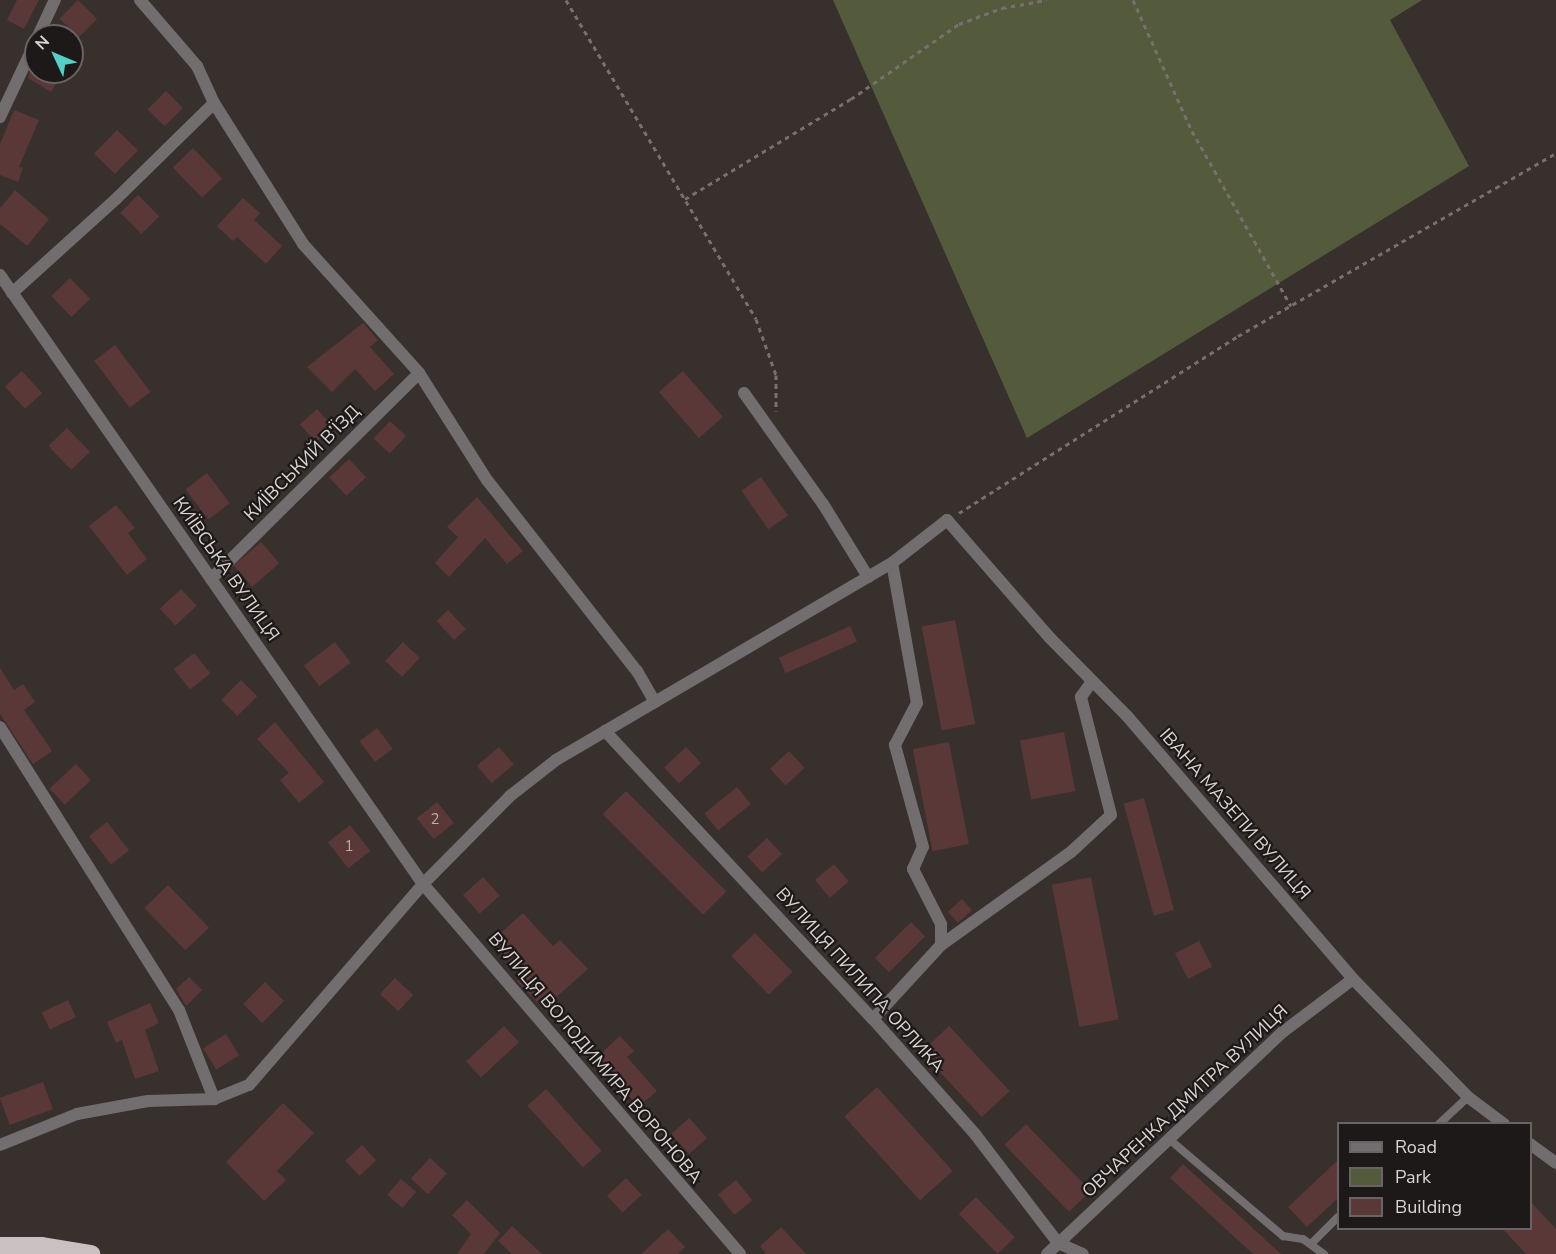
<!DOCTYPE html>
<html>
<head>
<meta charset="utf-8">
<style>
	body { margin:0 }
	#map { position:relative; width:1556px; height:1254px; overflow:hidden; background:#38302d; font-family:"Nunito Sans",sans-serif }
	div>[style] { position:absolute }
	.green>* { inset:0; background:#545b3d }
	.building>* { inset:0; background:#593837; transform-origin:0 0 }
	.path>* { height:3px; margin-top:-1.5px; transform-origin:0; background:repeating-linear-gradient(90deg,#77706e 0 4.5px,transparent 0 9px) }
	.lane>* { height:8px; margin:-4px; padding:0 4px; transform-origin:4px; border-radius:4px; background:#726d6e }
	.street>* { height:12px; margin:-6px; padding:0 6px; transform-origin:6px; border-radius:6px; background:#726d6e }
	.highway>* { height:18px; margin:-9px; padding:0 9px; transform-origin:9px; border-radius:9px; background:#cabfc1 }
	span { translate:-50% -50%; white-space:nowrap; text-align:center; line-height:1.15; -webkit-text-stroke:4.5px #1d1918; paint-order:stroke }
	.number-label { font-size:15px; color:#baaeac }
	.number-label span { -webkit-text-stroke-width:0 }
	.street-label { font-size:18px; color:#dad5d3 }
	.legend { position:absolute; left:1337px; top:1122px; width:195px; height:108px; box-sizing:border-box; background:#1d1918; border:2px solid #696463; margin:0; padding:8px 10px; list-style:none; font-size:18px; color:#dad5d3 }
	.legend li { display:flex; align-items:center; gap:12px; height:30px }
	.legend b { width:30px; border:2px solid #696463 }
	.north { position:absolute; left:24px; top:24px; width:60px; height:60px; box-sizing:border-box; background:#1d1918; border:2px solid #696463; border-radius:50%; rotate:314deg; font-size:16px; font-weight:700; line-height:24px; text-align:center; color:#dad5d3 }
	.north::after { content:''; display:block; margin:auto; width:21px; height:27px; background:#55cec5; clip-path:polygon(50% 0,100% 100%,50% 72%,0 100%) }
</style>
</head>
<body>
<div id="map">
	<div class="green">
		<div style="clip-path:polygon(833px 0,1422px 0,1390px 20px,1469px 166px,1027px 438px)"></div>
	</div>
	<div class="building">
		<div style="clip-path:polygon(17px 0,39px 0,24px 29px,7px 20px)"></div>
		<div style="left:78px;top:0;width:27px;height:26px;rotate:45deg"></div>
		<div style="clip-path:polygon(30px 72px,63px 72px,51px 92px,28px 78px)"></div>
		<div style="left:166px;top:91px;width:24px;height:26px;rotate:45deg"></div>
		<div style="clip-path:polygon(14px 110px,39px 120px,19px 167px,23px 168px,18px 182px,0 175px,0 144px)"></div>
		<div style="left:117px;top:130px;width:29px;height:33px;rotate:44deg"></div>
		<div style="left:193px;top:148px;width:42px;height:28px;rotate:46deg"></div>
		<div style="clip-path:polygon(15px 190px,49px 219px,27px 246px,0 224px,0 208px)"></div>
		<div style="left:138px;top:195px;width:30px;height:25px;rotate:45deg"></div>
		<div style="clip-path:polygon(243px 198px,260px 213px,254px 220px,282px 246px,266px 264px,237px 237px,233px 241px,217px 226px)"></div>
		<div style="left:70px;top:278px;width:29px;height:26px;rotate:46deg"></div>
		<div style="clip-path:polygon(363px 323px,378px 340px,370px 347px,394px 374px,375px 391px,355px 369px,332px 392px,307px 367px)"></div>
		<div style="left:115px;top:345px;width:59px;height:26px;rotate:53deg"></div>
		<div style="left:22px;top:371px;width:30px;height:23px;rotate:48deg"></div>
		<div style="left:683px;top:371px;width:61px;height:32px;rotate:49deg"></div>
		<div style="left:317px;top:409px;width:24px;height:23px;rotate:48deg"></div>
		<div style="left:390px;top:421px;width:22px;height:24px;rotate:43deg"></div>
		<div style="left:67px;top:428px;width:33px;height:26px;rotate:46deg"></div>
		<div style="left:349px;top:459px;width:25px;height:27px;rotate:47deg"></div>
		<div style="left:207px;top:473px;width:38px;height:27px;rotate:53deg"></div>
		<div style="left:761px;top:477px;width:47px;height:24px;rotate:55deg"></div>
		<div style="clip-path:polygon(477px 497px,523px 551px,507px 564px,485px 538px,449px 577px,435px 563px,458px 537px,447px 527px)"></div>
		<div style="clip-path:polygon(116px 505px,135px 528px,128px 533px,147px 559px,127px 575px,89px 526px)"></div>
		<div style="left:261px;top:542px;width:28px;height:36px;rotate:49deg"></div>
		<div style="left:181px;top:589px;width:23px;height:29px;rotate:47deg"></div>
		<div style="left:448px;top:610px;width:26px;height:16px;rotate:47deg"></div>
		<div style="left:955px;top:620px;width:106px;height:34px;rotate:79deg"></div>
		<div style="left:850px;top:626px;width:17px;height:78px;rotate:66deg"></div>
		<div style="left:335px;top:642px;width:26px;height:39px;rotate:53deg"></div>
		<div style="left:403px;top:642px;width:23px;height:26px;rotate:43deg"></div>
		<div style="left:194px;top:653px;width:26px;height:26px;rotate:51deg"></div>
		<div style="clip-path:polygon(0 668px,14px 690px,23px 684px,35px 702px,24px 710px,52px 751px,33px 764px,0 714px)"></div>
		<div style="left:241px;top:680px;width:23px;height:28px;rotate:45deg"></div>
		<div style="clip-path:polygon(275px 722px,324px 782px,299px 803px,280px 780px,289px 773px,257px 739px)"></div>
		<div style="left:377px;top:728px;width:26px;height:22px;rotate:53deg"></div>
		<div style="left:1064px;top:732px;width:60px;height:45px;rotate:79deg"></div>
		<div style="left:949px;top:742px;width:104px;height:37px;rotate:79deg"></div>
		<div style="left:499px;top:747px;width:23px;height:29px;rotate:50deg"></div>
		<div style="left:686px;top:747px;width:22px;height:30px;rotate:47deg"></div>
		<div style="left:789px;top:751px;width:23px;height:26px;rotate:47deg"></div>
		<div style="left:76px;top:764px;width:22px;height:36px;rotate:47deg"></div>
		<div style="left:737px;top:787px;width:22px;height:42px;rotate:51deg"></div>
		<div style="left:626px;top:791px;width:142px;height:33px;rotate:45deg"></div>
		<div style="left:1144px;top:798px;width:116px;height:21px;rotate:75deg"></div>
		<div style="left:437px;top:802px;width:27px;height:26px;rotate:51deg"></div>
		<div style="left:107px;top:822px;width:36px;height:23px;rotate:52deg"></div>
		<div style="left:350px;top:825px;width:33px;height:28px;rotate:52deg"></div>
		<div style="left:767px;top:838px;width:22px;height:27px;rotate:47deg"></div>
		<div style="left:834px;top:864px;width:23px;height:25px;rotate:50deg"></div>
		<div style="left:483px;top:877px;width:25px;height:27px;rotate:48deg"></div>
		<div style="left:1091px;top:877px;width:145px;height:40px;rotate:79deg"></div>
		<div style="left:168px;top:885px;width:59px;height:33px;rotate:46deg"></div>
		<div style="left:962px;top:899px;width:15px;height:19px;rotate:48deg"></div>
		<div style="clip-path:polygon(523px 913px,553px 946px,560px 940px,588px 969px,543px 1009px,517px 981px,522px 976px,491px 942px)"></div>
		<div style="left:911px;top:922px;width:20px;height:51px;rotate:45deg"></div>
		<div style="left:755px;top:933px;width:54px;height:33px;rotate:46deg"></div>
		<div style="left:1199px;top:941px;width:29px;height:27px;rotate:63deg"></div>
		<div style="clip-path:polygon(189px 977px,202px 990px,186px 1006px,176px 989px)"></div>
		<div style="left:395px;top:978px;width:25px;height:22px;rotate:43deg"></div>
		<div style="left:265px;top:982px;width:27px;height:31px;rotate:45deg"></div>
		<div style="left:68px;top:1000px;width:19px;height:29px;rotate:65deg"></div>
		<div style="clip-path:polygon(150px 1003px,159px 1023px,145px 1030px,159px 1071px,135px 1079px,122px 1040px,116px 1043px,107px 1022px)"></div>
		<div style="left:504px;top:1026px;width:22px;height:52px;rotate:47deg"></div>
		<div style="left:949px;top:1026px;width:89px;height:38px;rotate:47deg"></div>
		<div style="left:226px;top:1034px;width:25px;height:27px;rotate:58deg"></div>
		<div style="clip-path:polygon(620px 1036px,634px 1051px,627px 1057px,657px 1091px,638px 1107px,596px 1058px)"></div>
		<div style="left:43px;top:1082px;width:29px;height:46px;rotate:70deg"></div>
		<div style="left:877px;top:1087px;width:113px;height:44px;rotate:48deg"></div>
		<div style="left:546px;top:1089px;width:83px;height:25px;rotate:48deg"></div>
		<div style="clip-path:polygon(283px 1103px,314px 1133px,277px 1171px,286px 1180px,264px 1201px,226px 1162px)"></div>
		<div style="left:689px;top:1118px;width:27px;height:24px;rotate:48deg"></div>
		<div style="left:1026px;top:1124px;width:93px;height:30px;rotate:46deg"></div>
		<div style="left:362px;top:1145px;width:21px;height:23px;rotate:47deg"></div>
		<div style="left:430px;top:1158px;width:23px;height:28px;rotate:43deg"></div>
		<div style="clip-path:polygon(1338px 1160px,1338px 1198px,1307px 1227px,1288px 1207px)"></div>
		<div style="clip-path:polygon(1183px 1164px,1281px 1254px,1253px 1254px,1170px 1178px)"></div>
		<div style="left:626px;top:1178px;width:23px;height:26px;rotate:47deg"></div>
		<div style="left:401px;top:1179px;width:20px;height:21px;rotate:41deg"></div>
		<div style="left:736px;top:1180px;width:26px;height:23px;rotate:51deg"></div>
		<div style="left:976px;top:1197px;width:56px;height:24px;rotate:46deg"></div>
		<div style="clip-path:polygon(467px 1200px,500px 1233px,484px 1254px,457px 1254px,471px 1234px,452px 1215px)"></div>
		<div style="clip-path:polygon(1530px 1201px,1556px 1229px,1556px 1254px,1526px 1254px,1502px 1228px,1530px 1228px)"></div>
		<div style="clip-path:polygon(512px 1226px,542px 1254px,512px 1254px,498px 1241px)"></div>
		<div style="clip-path:polygon(781px 1227px,806px 1254px,766px 1254px,760px 1246px)"></div>
		<div style="clip-path:polygon(668px 1229px,685px 1247px,678px 1254px,641px 1254px)"></div>
	</div>
	<div class="path">
		<div style="left:566px;top:0;width:371px;rotate:59.2deg"></div>
		<div style="left:756px;top:319px;width:59px;rotate:70.3deg"></div>
		<div style="left:776px;top:375px;width:36px;rotate:90deg"></div>
		<div style="left:1133px;top:0;width:144px;rotate:65.8deg"></div>
		<div style="left:1192px;top:131px;width:201px;rotate:60.5deg"></div>
		<div style="left:685px;top:199px;width:194px;rotate:-31.1deg"></div>
		<div style="left:851px;top:99px;width:131px;rotate:-34.8deg"></div>
		<div style="left:959px;top:24px;width:46px;rotate:-20.4deg"></div>
		<div style="left:1002px;top:8px;width:45px;rotate:-10.3deg"></div>
		<div style="left:959px;top:513px;width:330px;rotate:-32.4deg"></div>
		<div style="left:1238px;top:336px;width:367px;rotate:-29.9deg"></div>
	</div>
	<div class="lane">
		<div style="left:1439px;top:1124px;width:40px;rotate:-43deg"></div>
		<div style="left:1169px;top:1139px;width:150px;rotate:40.4deg"></div>
		<div style="left:1283px;top:1236px;width:20px;rotate:9deg"></div>
		<div style="left:1303px;top:1239px;width:26px;rotate:36deg"></div>
		<div style="left:1311px;top:1244px;width:38px;rotate:-45deg"></div>
	</div>
	<div class="street">
		<div style="left:140px;top:0;width:87px;rotate:49.2deg"></div>
		<div style="left:197px;top:66px;width:41px;rotate:65.3deg"></div>
		<div style="left:214px;top:103px;width:167px;rotate:57.7deg"></div>
		<div style="left:303px;top:244px;width:173px;rotate:48deg"></div>
		<div style="left:419px;top:373px;width:127px;rotate:57.6deg"></div>
		<div style="left:487px;top:480px;width:243px;rotate:51.9deg"></div>
		<div style="left:637px;top:671px;width:36px;rotate:60deg"></div>
		<div style="left:38px;top:36px;width:40px;rotate:-65deg"></div>
		<div style="left:0;top:117px;width:84px;rotate:-64.7deg"></div>
		<div style="left:0;top:275px;width:741px;rotate:55.22deg"></div>
		<div style="left:423px;top:884px;width:487px;rotate:49.4deg"></div>
		<div style="left:12px;top:293px;width:140px;rotate:-42.1deg"></div>
		<div style="left:116px;top:199px;width:137px;rotate:-44.4deg"></div>
		<div style="left:744px;top:393px;width:136px;rotate:54.6deg"></div>
		<div style="left:823px;top:504px;width:86px;rotate:58.3deg"></div>
		<div style="left:211px;top:579px;width:293px;rotate:-44.7deg"></div>
		<div style="left:0;top:727px;width:335px;rotate:57.7deg"></div>
		<div style="left:179px;top:1010px;width:96px;rotate:68.5deg"></div>
		<div style="left:605px;top:731px;width:393px;rotate:47.1deg"></div>
		<div style="left:873px;top:1019px;width:154px;rotate:48.4deg"></div>
		<div style="left:975px;top:1134px;width:137px;rotate:52.7deg"></div>
		<div style="left:1058px;top:1243px;width:27px;rotate:24deg"></div>
		<div style="left:941px;top:945px;width:160px;rotate:-35.6deg"></div>
		<div style="left:1071px;top:852px;width:54px;rotate:-42.8deg"></div>
		<div style="left:1111px;top:815px;width:122px;rotate:-104.3deg"></div>
		<div style="left:1081px;top:697px;width:19px;rotate:-55deg"></div>
		<div style="left:873px;top:1019px;width:100px;rotate:-47.4deg"></div>
		<div style="left:941px;top:945px;width:21px;rotate:-90deg"></div>
		<div style="left:941px;top:924px;width:62px;rotate:-117deg"></div>
		<div style="left:913px;top:869px;width:24px;rotate:-66deg"></div>
		<div style="left:923px;top:847px;width:106px;rotate:-105.4deg"></div>
		<div style="left:895px;top:745px;width:47px;rotate:-62.4deg"></div>
		<div style="left:917px;top:703px;width:142px;rotate:-100.1deg"></div>
		<div style="left:1530px;top:1144px;width:32px;rotate:36deg"></div>
		<div style="left:0;top:1145px;width:83px;rotate:-21.9deg"></div>
		<div style="left:77px;top:1114px;width:72px;rotate:-10.4deg"></div>
		<div style="left:148px;top:1101px;width:66px;rotate:-1.7deg"></div>
		<div style="left:214px;top:1099px;width:38px;rotate:-22deg"></div>
		<div style="left:249px;top:1085px;width:266px;rotate:-49.1deg"></div>
		<div style="left:423px;top:884px;width:124px;rotate:-45.3deg"></div>
		<div style="left:510px;top:796px;width:58px;rotate:-38deg"></div>
		<div style="left:556px;top:760px;width:389px;rotate:-30.4deg"></div>
		<div style="left:892px;top:563px;width:70px;rotate:-38deg"></div>
		<div style="left:947px;top:520px;width:157px;rotate:48.9deg"></div>
		<div style="left:1050px;top:638px;width:110px;rotate:45.4deg"></div>
		<div style="left:1127px;top:716px;width:347px;rotate:49.3deg"></div>
		<div style="left:1353px;top:979px;width:165px;rotate:45.7deg"></div>
		<div style="left:1468px;top:1097px;width:45px;rotate:36.9deg"></div>
		<div style="left:1047px;top:1254px;width:325px;rotate:-43.3deg"></div>
		<div style="left:1284px;top:1031px;width:86px;rotate:-37deg"></div>
	</div>
	<div class="highway">
		<div style="left:0;top:1246px;width:41px"></div>
		<div style="left:41px;top:1246px;width:51px;rotate:9.1deg"></div>
	</div>
	<div class="number-label">
		<span style="left:435px;top:820px">2</span>
		<span style="left:349px;top:847px">1</span>
	</div>
	<div class="street-label">
		<span style="left:302px;top:463px;rotate:-45deg">КИЇВСЬКИЙ В’ЇЗД</span>
		<span style="left:226px;top:569px;rotate:55deg">КИЇВСЬКА ВУЛИЦЯ</span>
		<span style="left:1235px;top:814px;rotate:49deg">ІВАНА МАЗЕПИ ВУЛИЦЯ</span>
		<span style="left:860px;top:980px;rotate:48deg">ВУЛИЦЯ ПИЛИПА ОРЛИКА</span>
		<span style="left:595px;top:1058px;rotate:50deg">ВУЛИЦЯ ВОЛОДИМИРА ВОРОНОВА</span>
		<span style="left:1185px;top:1101px;rotate:-43deg">ОВЧАРЕНКА ДМИТРА ВУЛИЦЯ</span>
	</div>
	<ul class="legend">
	<li><b style="height:8px;background:#726d6e"></b>Road</li>
	<li><b style="height:16px;background:#545b3d"></b>Park</li>
	<li><b style="height:16px;background:#593837"></b>Building</li>
	</ul>
	<div class="north">N</div>
</div>
</body>
</html>
